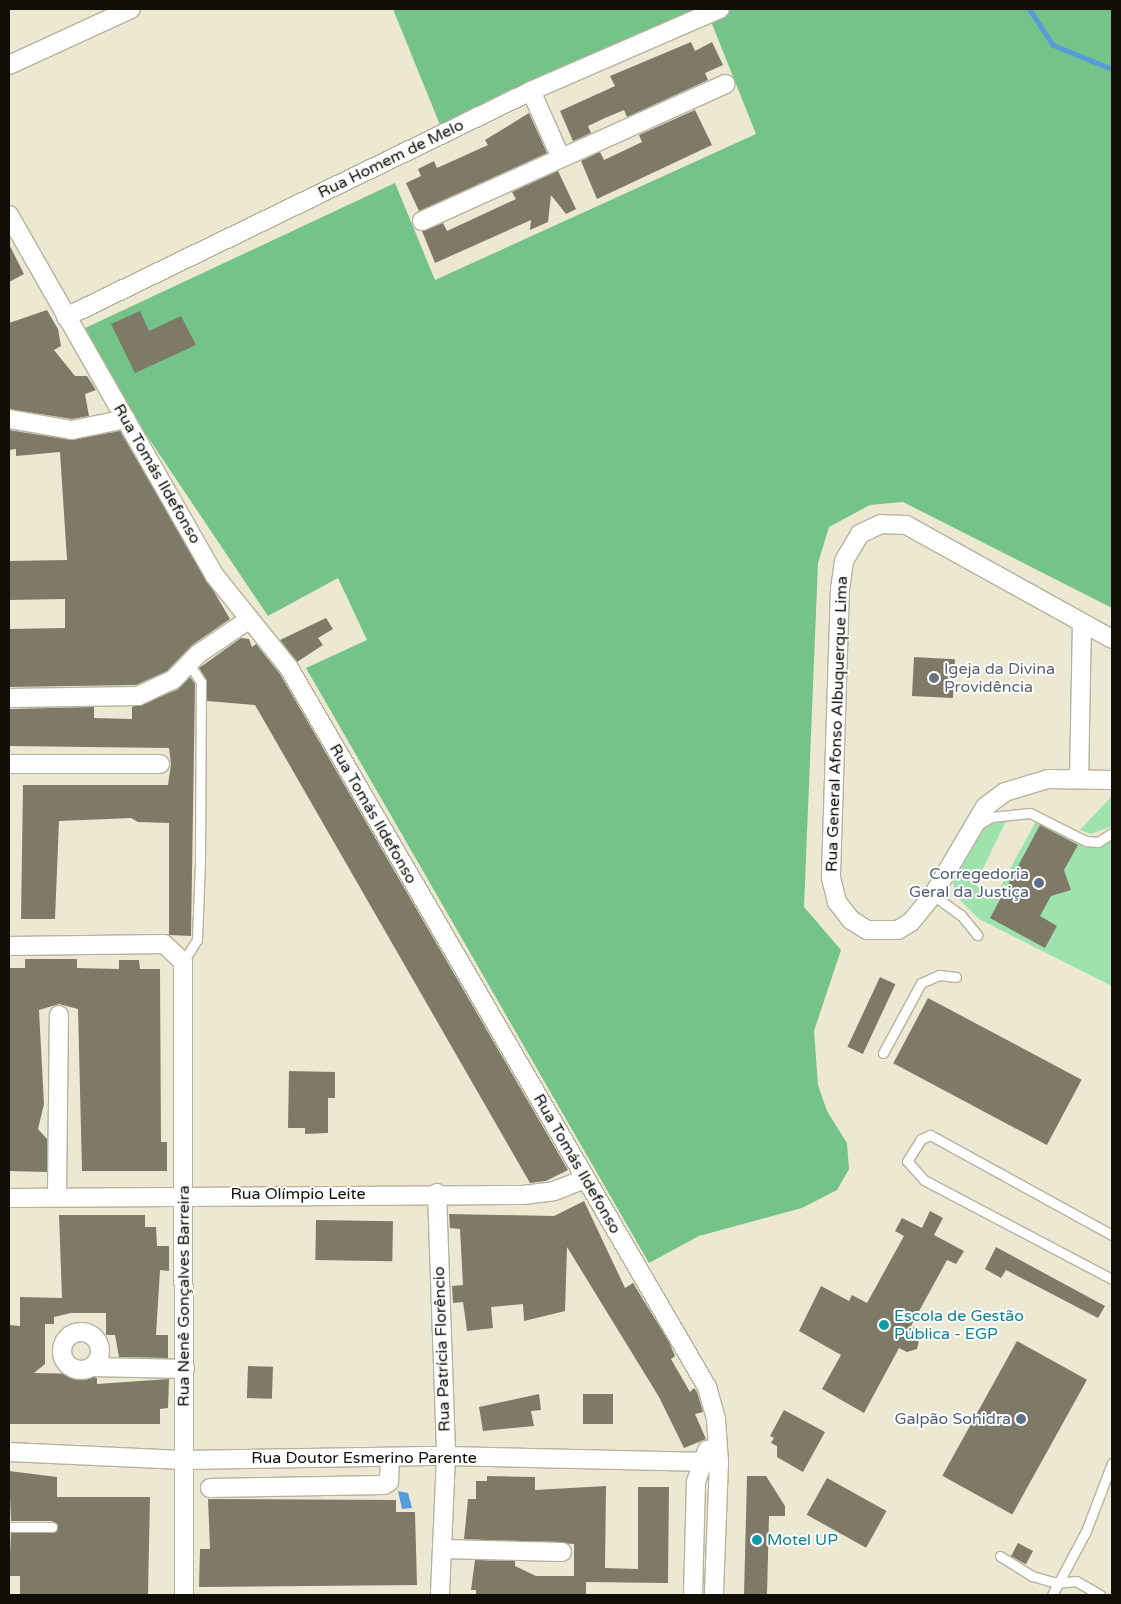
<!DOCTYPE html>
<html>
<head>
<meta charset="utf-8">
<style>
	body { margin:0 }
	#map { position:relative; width:1121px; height:1604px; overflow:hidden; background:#ece8d2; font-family:"Varela Round",sans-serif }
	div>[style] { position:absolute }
	.green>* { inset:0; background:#9ee2ae }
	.forest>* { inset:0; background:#74c489 }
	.water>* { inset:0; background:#579bda }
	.stream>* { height:5px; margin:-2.5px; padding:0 2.5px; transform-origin:2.5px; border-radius:2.5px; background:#579bda }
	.building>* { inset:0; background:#7e7a67; transform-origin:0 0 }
	.roads { filter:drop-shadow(1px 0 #b7b29e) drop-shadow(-1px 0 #b7b29e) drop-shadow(0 1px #b7b29e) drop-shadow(0 -1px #b7b29e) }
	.lane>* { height:9px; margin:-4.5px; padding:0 4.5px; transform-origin:4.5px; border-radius:4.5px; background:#fff }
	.street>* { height:18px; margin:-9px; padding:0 9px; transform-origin:9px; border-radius:9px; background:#fff }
	.street>.ring { margin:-9px; padding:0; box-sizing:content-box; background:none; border:18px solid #fff; border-radius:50% }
	.dots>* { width:14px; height:14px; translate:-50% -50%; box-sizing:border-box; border:2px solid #fff; border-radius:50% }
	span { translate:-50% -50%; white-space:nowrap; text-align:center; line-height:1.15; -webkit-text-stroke:4px #fff; paint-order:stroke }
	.street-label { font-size:16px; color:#100e07 }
	.worship-label { font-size:16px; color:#5b616d }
	.left { translate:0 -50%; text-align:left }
	.service-label { font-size:16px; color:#4e5e75 }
	.right { translate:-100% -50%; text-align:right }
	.culture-label { font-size:16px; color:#0d838f }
	.frame { position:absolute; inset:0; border:10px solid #100e07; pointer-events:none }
</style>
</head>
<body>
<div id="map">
	<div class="green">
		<div style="clip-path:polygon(1112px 796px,1112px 826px,1091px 834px,1080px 830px)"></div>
		<div style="clip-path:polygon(1007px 819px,975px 885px,995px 897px,1036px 821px,1084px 847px,1112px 839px,1112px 986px,979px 919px,957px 897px,953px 883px,980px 834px,991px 821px)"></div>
	</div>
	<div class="forest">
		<div style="clip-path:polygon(393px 9px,697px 9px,440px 125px)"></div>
		<div style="clip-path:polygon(706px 9px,1112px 9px,1112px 608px,903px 502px,870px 505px,829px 527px,818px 563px,804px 907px,841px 950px,814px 1031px,818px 1085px,827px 1111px,847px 1143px,849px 1169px,837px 1190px,802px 1208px,699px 1236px,649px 1263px,306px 668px,367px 640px,338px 578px,268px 616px,133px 415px,83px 329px,395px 183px,435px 280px,756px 134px)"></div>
	</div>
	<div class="water">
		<div style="clip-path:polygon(398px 1491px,408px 1493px,412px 1508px,402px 1509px)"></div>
	</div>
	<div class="stream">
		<div style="left:1029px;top:9px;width:43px;rotate:56.3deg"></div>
		<div style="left:1053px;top:45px;width:64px;rotate:22.1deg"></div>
	</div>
	<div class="building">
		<div style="clip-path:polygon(691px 42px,695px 51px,712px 42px,723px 65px,705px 73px,708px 80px,627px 117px,624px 110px,605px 118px,588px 126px,591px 133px,573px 141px,560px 111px,615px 86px,610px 76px)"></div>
		<div style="clip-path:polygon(695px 110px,712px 145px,597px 199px,581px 161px,600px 152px,604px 160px,642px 142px,639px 135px)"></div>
		<div style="clip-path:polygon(529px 113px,547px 153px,419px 211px,406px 183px,421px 176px,418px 169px,434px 161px,437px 168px,488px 145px,485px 140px)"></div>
		<div style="clip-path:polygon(558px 171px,576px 209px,566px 214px,551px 195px,548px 222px,530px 230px,531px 220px,435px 263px,422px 231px,443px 223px,447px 231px,516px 199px,512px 192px)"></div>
		<div style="clip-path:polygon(9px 244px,24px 274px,9px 282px)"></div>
		<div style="clip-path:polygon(47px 310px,58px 329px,61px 346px,54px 350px,75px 376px,87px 376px,96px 390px,85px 394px,89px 416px,72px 419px,9px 409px,9px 323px)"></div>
		<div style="clip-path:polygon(140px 311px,149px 331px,181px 316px,196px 345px,135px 373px,111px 324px)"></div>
		<div style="clip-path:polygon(9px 430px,71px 440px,120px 431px,230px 619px,192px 645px,167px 671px,136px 685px,9px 687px,9px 629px,65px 628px,65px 599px,9px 600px,9px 561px,67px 560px,60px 452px,16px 456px,16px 449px,9px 450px)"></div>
		<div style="clip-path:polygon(326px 618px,333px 629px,318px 638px,323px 645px,297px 662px,280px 640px)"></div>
		<div style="clip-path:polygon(241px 638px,249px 639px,252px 647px,256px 644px,280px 674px,568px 1170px,546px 1181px,530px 1183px,255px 705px,207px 701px,207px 682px,199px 668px)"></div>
		<div style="left:914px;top:657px;width:41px;height:39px;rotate:3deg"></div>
		<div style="clip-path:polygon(190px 677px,195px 684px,191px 936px,169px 935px,169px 823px,138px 822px,131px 818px,59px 821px,55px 919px,21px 919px,23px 785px,168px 785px,171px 764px,169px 748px,9px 746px,10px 709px,94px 707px,94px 718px,132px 719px,132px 707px,177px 690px)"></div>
		<div style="clip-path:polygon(1040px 825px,1078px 845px,1064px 870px,1071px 890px,1051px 896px,1040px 916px,1057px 926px,1045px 948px,990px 918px)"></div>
		<div style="clip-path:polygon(25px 959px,77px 959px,77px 968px,119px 969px,119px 960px,139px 960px,140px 969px,160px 969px,161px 1142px,167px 1142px,167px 1171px,82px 1171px,78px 1009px,59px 1004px,39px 1010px,44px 1104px,38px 1129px,47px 1139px,47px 1172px,9px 1171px,9px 968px,25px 968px)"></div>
		<div style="left:880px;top:977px;width:17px;height:77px;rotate:25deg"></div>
		<div style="left:928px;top:998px;width:174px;height:74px;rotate:28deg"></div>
		<div style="clip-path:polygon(289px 1071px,335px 1072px,335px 1098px,328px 1098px,328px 1133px,305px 1134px,305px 1128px,288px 1128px)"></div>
		<div style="clip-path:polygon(584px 1201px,625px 1288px,633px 1283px,669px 1342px,675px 1356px,671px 1359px,690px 1392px,694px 1388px,697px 1392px,703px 1412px,695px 1414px,706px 1439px,684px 1448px,659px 1397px,567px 1247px,565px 1311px,524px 1321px,523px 1304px,491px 1307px,493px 1328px,467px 1331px,463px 1302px,453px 1303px,452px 1286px,463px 1285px,460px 1229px,450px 1228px,449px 1214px,554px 1216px)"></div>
		<div style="clip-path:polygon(930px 1211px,943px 1218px,934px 1235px,964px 1251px,956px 1264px,947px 1260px,911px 1326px,921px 1331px,917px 1349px,907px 1352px,899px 1348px,864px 1413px,822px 1389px,841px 1355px,799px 1331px,821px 1286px,849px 1301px,852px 1295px,867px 1303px,904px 1236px,895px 1231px,902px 1218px,922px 1228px)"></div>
		<div style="clip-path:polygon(59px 1215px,145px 1215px,145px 1227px,156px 1227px,157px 1246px,169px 1246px,169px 1271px,160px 1270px,156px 1335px,168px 1335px,168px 1358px,119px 1357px,115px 1335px,106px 1335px,106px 1313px,71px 1313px,54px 1317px,54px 1324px,45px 1324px,45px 1364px,34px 1373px,85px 1374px,97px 1378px,97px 1384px,169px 1379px,168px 1408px,160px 1409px,160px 1424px,9px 1424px,9px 1325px,20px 1326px,20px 1297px,62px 1298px)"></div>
		<div style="left:316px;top:1220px;width:77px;height:40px;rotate:1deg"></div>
		<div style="clip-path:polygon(996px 1247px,1105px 1306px,1098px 1318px,1006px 1270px,1001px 1278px,985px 1269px)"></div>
		<div style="left:1017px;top:1341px;width:80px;height:154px;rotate:29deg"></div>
		<div style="left:248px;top:1366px;width:25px;height:32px;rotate:2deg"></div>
		<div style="clip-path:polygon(539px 1394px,541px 1410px,531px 1411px,534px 1426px,483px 1431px,479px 1407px)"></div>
		<div style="left:583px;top:1394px;width:30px;height:30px"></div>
		<div style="clip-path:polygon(784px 1410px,825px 1432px,803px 1472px,777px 1457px,777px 1446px,771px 1443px,774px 1438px,770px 1436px)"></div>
		<div style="clip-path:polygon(9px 1471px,57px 1477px,57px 1497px,150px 1497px,148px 1595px,20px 1595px,20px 1576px,9px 1576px,11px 1533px,52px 1533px,58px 1527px,52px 1521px,11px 1521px)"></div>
		<div style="clip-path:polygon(487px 1476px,535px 1477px,535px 1490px,606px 1486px,605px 1568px,638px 1569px,638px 1487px,669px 1487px,668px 1583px,586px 1582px,586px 1595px,476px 1595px,476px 1590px,471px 1590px,475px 1560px,515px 1561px,515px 1566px,536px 1576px,574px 1576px,574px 1544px,464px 1539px,468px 1499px,476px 1499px,476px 1481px,487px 1481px)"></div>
		<div style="clip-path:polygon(747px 1476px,766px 1476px,785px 1506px,785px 1516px,769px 1516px,767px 1595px,744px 1595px)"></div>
		<div style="left:827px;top:1478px;width:68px;height:42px;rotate:29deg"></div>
		<div style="clip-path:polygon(208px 1499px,396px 1500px,396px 1512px,415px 1512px,417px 1585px,199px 1587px,200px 1549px,210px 1549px)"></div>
		<div style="left:1018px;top:1543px;width:17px;height:15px;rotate:28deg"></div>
	</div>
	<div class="roads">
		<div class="lane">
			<div style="left:979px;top:824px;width:14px;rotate:-30deg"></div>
			<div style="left:991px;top:817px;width:39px;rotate:-6deg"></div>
			<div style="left:1030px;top:813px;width:63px;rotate:26.6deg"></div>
			<div style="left:1086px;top:841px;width:12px;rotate:5deg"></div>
			<div style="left:1098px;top:842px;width:17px;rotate:-33deg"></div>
			<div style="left:933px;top:895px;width:34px;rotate:36deg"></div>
			<div style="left:961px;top:915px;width:26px;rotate:51deg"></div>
			<div style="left:183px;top:962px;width:26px;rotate:-58deg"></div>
			<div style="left:197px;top:940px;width:79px;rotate:-87.8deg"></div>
			<div style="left:200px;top:861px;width:179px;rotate:-89.7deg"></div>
			<div style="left:201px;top:682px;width:20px;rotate:-123deg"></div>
			<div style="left:883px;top:1053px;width:80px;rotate:-61.5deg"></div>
			<div style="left:921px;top:983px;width:20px;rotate:-24deg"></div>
			<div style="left:939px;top:975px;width:17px;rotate:7deg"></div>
			<div style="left:1112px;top:1235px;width:208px;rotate:-151.2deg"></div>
			<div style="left:930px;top:1135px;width:10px;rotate:156deg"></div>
			<div style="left:921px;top:1139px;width:26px;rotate:122deg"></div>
			<div style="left:907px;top:1161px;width:25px;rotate:48deg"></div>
			<div style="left:924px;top:1180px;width:212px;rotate:27.8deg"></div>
			<div style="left:9px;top:1527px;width:43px"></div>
			<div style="left:1000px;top:1556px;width:38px;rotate:32deg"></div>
			<div style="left:1032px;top:1576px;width:26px;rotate:16deg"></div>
			<div style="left:1057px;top:1583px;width:19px;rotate:-6deg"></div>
			<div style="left:1076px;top:1581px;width:28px;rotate:30deg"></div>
			<div style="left:1052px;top:1595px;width:72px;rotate:-62deg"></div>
			<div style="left:1086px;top:1531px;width:73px;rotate:-69.1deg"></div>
		</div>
		<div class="street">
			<div style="left:9px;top:65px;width:134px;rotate:-24.7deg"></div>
			<div style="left:531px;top:91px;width:73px;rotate:65.9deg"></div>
			<div style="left:9px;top:215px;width:416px;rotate:60.3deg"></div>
			<div style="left:215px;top:576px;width:118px;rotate:51.2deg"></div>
			<div style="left:289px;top:668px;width:832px;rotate:59.83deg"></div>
			<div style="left:707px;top:1387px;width:33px;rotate:74deg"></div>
			<div style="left:716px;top:1419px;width:43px;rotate:86deg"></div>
			<div style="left:719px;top:1462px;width:133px;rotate:92.2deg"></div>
			<div style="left:422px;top:221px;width:333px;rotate:-24.3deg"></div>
			<div style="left:66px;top:317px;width:517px;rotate:-25.92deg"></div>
			<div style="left:531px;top:91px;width:206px;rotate:-23.5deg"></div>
			<div style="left:9px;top:419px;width:64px;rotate:9.9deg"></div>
			<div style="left:72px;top:430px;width:55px;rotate:-11.5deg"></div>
			<div style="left:1112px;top:639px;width:235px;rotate:-151deg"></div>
			<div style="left:906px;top:525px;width:25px;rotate:-178deg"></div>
			<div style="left:881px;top:524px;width:23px;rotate:155deg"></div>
			<div style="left:860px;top:534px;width:31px;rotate:121deg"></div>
			<div style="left:844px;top:561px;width:27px;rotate:98deg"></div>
			<div style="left:840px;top:588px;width:290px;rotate:91.8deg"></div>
			<div style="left:831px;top:878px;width:25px;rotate:76deg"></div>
			<div style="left:837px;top:902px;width:23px;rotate:52deg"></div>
			<div style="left:851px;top:920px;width:19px;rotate:32deg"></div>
			<div style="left:867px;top:930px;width:31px"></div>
			<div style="left:898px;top:930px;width:15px;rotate:-32deg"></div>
			<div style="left:911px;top:922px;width:35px;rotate:-51deg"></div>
			<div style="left:933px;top:895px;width:102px;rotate:-59.4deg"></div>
			<div style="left:985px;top:807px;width:25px;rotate:-37deg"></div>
			<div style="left:1005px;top:792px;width:45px;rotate:-16.8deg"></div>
			<div style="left:1048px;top:779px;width:64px;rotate:0.9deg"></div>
			<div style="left:9px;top:698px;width:129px;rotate:-0.9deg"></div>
			<div style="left:138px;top:696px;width:38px;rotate:-25deg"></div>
			<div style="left:173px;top:680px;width:36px;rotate:-46deg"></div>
			<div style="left:198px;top:654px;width:59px;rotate:-34deg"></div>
			<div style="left:9px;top:764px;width:151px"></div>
			<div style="left:1079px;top:779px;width:156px;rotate:-88.9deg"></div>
			<div style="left:9px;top:946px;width:155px;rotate:-0.7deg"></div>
			<div style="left:164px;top:944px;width:26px;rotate:43deg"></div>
			<div style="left:183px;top:962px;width:633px;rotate:89.91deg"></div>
			<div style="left:437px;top:1193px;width:263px;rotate:88deg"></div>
			<div style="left:446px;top:1456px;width:139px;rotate:92.5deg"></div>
			<div style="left:57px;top:1197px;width:182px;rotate:-89.4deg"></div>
			<div style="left:9px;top:1198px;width:514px;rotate:-0.33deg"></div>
			<div style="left:523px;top:1195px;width:31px;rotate:-7deg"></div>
			<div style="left:554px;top:1191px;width:33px;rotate:-21deg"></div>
			<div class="ring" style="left:62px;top:1332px;width:20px;height:20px"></div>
			<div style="left:92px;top:1367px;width:93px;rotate:1.2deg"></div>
			<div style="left:9px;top:1452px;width:174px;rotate:2.6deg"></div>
			<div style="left:183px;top:1460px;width:263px;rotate:-0.9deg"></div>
			<div style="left:446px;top:1456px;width:273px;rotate:1.3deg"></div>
			<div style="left:210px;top:1488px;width:174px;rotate:-1deg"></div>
			<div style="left:384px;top:1485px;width:6px;rotate:-31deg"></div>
			<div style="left:389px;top:1482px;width:25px;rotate:-88deg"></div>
			<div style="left:442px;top:1549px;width:120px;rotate:1.4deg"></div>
			<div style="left:693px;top:1595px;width:113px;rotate:-88.5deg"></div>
			<div style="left:696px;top:1482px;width:34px;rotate:-71deg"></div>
		</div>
	</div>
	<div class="dots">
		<div style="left:934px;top:678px;background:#6b7280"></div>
		<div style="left:1039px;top:883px;background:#5c6f8a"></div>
		<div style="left:884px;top:1325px;background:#0f9aa8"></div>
		<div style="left:1021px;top:1419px;background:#5c6f8a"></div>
		<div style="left:757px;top:1540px;background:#0f9aa8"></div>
	</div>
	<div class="street-label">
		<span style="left:391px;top:159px;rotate:-26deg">Rua Homem de Melo</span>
		<span style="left:157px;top:474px;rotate:60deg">Rua Tomás Ildefonso</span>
		<span style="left:837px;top:724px;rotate:-88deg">Rua General Afonso Albuquerque Lima</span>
		<span style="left:373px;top:814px;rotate:60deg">Rua Tomás Ildefonso</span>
		<span style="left:577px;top:1164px;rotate:60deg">Rua Tomás Ildefonso</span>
		<span style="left:298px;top:1194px">Rua Olímpio Leite</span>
		<span style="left:184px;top:1296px;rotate:-90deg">Rua Nenê Gonçalves Barreira</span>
		<span style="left:442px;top:1349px;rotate:-92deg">Rua Patrícia Florêncio</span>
		<span style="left:364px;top:1458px">Rua Doutor Esmerino Parente</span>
	</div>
	<div class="worship-label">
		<span class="left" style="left:944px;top:678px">Igeja da Divina<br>Providência</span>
	</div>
	<div class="service-label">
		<span class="right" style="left:1029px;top:883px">Corregedoria<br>Geral da Justiça</span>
		<span class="right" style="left:1011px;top:1419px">Galpão Sohidra</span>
	</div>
	<div class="culture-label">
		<span class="left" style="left:894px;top:1325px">Escola de Gestão<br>Pública - EGP</span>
		<span class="left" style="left:767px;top:1540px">Motel UP</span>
	</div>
	<div class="frame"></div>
</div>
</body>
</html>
